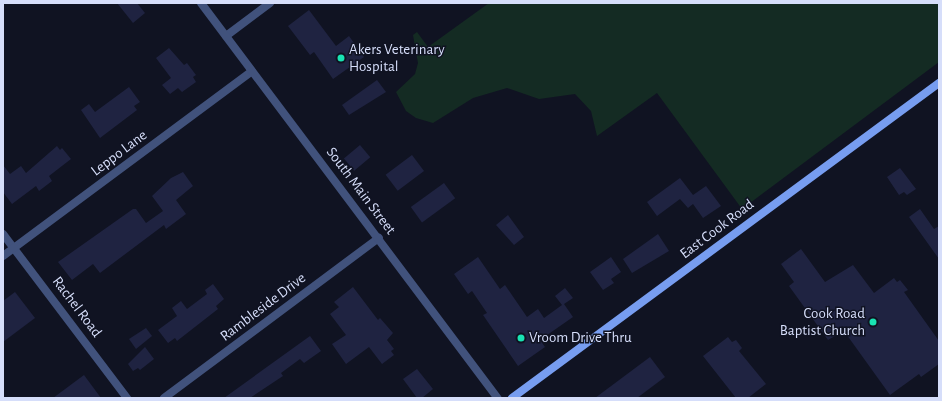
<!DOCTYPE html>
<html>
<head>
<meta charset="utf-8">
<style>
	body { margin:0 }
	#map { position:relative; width:942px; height:401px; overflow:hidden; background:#101322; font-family:"Alegreya Sans",sans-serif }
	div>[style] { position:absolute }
	.green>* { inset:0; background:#142b23 }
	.building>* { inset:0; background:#1f2341; transform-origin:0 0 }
	.minor>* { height:8px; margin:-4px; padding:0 4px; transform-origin:4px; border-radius:4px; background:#41527c }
	.tertiary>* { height:8px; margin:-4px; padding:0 4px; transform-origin:4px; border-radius:4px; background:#41527c }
	.secondary>* { height:8px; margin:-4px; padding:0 4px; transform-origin:4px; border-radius:4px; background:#779df0 }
	.dots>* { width:11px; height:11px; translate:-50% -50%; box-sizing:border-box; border:2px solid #101322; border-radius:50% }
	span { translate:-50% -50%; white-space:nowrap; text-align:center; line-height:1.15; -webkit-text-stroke:3px #101322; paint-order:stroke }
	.poi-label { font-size:15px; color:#d6defa }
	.left { translate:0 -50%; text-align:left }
	.right { translate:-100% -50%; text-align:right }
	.street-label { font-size:15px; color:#d6defa }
	.frame { position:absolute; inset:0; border:4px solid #d6defa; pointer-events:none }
</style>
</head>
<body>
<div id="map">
	<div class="green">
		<div style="clip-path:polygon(489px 3px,939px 3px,939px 62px,742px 209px,657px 93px,597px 136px,591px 111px,575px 94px,539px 99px,507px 88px,473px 98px,433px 123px,416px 118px,406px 111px,396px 92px,415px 74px,418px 63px,413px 35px,417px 32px,428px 47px)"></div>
	</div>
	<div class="building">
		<div style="clip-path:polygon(117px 3px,137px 3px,145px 13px,133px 23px)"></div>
		<div style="clip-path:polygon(309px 10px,336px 46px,349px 36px,364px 57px,333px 79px,314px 52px,310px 55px,288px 26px)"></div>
		<div style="clip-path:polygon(169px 48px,184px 65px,187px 63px,196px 75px,193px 77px,196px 82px,182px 92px,178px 88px,170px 94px,162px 85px,171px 78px,156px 58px)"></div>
		<div style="clip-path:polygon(377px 80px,386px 92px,349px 115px,342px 105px)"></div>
		<div style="clip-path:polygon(129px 87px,140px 102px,134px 106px,137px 110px,100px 138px,81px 110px,89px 104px,95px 112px)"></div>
		<div style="left:360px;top:145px;width:16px;height:21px;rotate:50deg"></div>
		<div style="clip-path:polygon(57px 146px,60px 150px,62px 148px,71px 159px,49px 176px,52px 181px,39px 191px,36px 186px,12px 204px,3px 192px,3px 165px,10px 174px,21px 166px,26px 173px)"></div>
		<div style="left:412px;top:155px;width:20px;height:33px;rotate:53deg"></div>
		<div style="clip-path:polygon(900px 168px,916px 189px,907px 195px,904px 192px,899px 195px,887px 177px)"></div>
		<div style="clip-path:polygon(183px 172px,193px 186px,176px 200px,186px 214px,166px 229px,164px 225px,100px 273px,93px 264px,72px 280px,58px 262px,133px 209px,136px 209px,146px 223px,163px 211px,152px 196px,171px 178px)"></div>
		<div style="clip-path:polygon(680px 178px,693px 195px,706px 186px,721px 206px,703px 218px,693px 204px,688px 208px,680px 199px,657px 216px,647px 202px)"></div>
		<div style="left:444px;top:183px;width:19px;height:41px;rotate:54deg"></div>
		<div style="clip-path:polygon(920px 209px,934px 229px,939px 226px,939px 259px,909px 217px)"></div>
		<div style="clip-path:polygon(508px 215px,524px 237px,514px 245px,496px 225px)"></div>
		<div style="clip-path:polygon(658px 234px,669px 251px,632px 273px,623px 259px)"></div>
		<div style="clip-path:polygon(801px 249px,825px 282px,853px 265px,874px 293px,894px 278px,897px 282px,900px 280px,908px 290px,904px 292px,939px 341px,939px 364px,921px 377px,919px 374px,890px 395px,844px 331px,828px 340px,789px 286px,794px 282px,781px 264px)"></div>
		<div style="clip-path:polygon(478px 257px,500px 289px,505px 285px,527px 317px,538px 309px,544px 318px,562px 305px,555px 296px,565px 288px,573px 298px,564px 304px,573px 317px,540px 340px,545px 347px,518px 366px,483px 315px,487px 313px,472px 291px,468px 294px,454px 274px)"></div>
		<div style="clip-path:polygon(611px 257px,621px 272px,611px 279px,614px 283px,603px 290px,590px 272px)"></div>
		<div style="clip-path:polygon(213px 284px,224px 299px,216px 306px,218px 309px,177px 341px,175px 338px,168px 343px,158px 330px,177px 316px,172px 308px,181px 301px,187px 309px,207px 294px,205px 290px)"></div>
		<div style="clip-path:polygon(353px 287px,378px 320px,380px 318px,393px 333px,387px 340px,394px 349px,391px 351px,394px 355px,382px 364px,369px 347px,346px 364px,332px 344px,346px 335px,330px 314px,339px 307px,334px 302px)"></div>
		<div style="clip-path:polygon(15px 292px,35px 318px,3px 342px,3px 301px)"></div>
		<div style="clip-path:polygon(146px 328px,152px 336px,136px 349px,129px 339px)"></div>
		<div style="clip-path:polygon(310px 336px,321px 351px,304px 363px,300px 359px,281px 373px,283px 376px,250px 398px,224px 398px)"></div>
		<div style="clip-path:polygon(728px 337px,732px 342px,736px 340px,742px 348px,739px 351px,766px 384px,748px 398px,736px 398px,703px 356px)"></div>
		<div style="clip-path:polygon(145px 347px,154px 359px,140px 370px,138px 368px,133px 371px,128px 364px)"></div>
		<div style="clip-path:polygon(650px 357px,665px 377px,637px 398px,595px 398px)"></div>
		<div style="clip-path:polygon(417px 369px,433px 389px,422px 398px,417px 398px,403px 379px)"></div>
		<div style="clip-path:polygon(84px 375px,101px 398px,53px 398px)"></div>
	</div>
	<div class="minor">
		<div style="left:226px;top:36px;width:55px;rotate:-36.9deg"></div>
		<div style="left:3px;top:234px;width:206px;rotate:52.9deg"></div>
		<div style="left:3px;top:256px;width:310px;rotate:-36.6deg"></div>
		<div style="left:164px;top:398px;width:268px;rotate:-36.7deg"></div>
	</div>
	<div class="tertiary">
		<div style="left:201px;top:3px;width:494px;rotate:53.1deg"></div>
	</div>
	<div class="secondary">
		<div style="left:512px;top:398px;width:531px;rotate:-36.42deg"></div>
	</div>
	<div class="dots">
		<div style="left:341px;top:58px;background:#19e3b3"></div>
		<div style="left:873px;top:322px;background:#19e3b3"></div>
		<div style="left:521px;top:338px;background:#19e3b3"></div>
	</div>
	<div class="poi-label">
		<span class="left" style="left:349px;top:58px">Akers Veterinary<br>Hospital</span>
		<span class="right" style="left:865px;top:322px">Cook Road<br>Baptist Church</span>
		<span class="left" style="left:529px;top:338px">Vroom Drive Thru</span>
	</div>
	<div class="street-label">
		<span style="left:119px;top:153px;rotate:-37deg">Leppo Lane</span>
		<span style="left:361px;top:191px;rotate:53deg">South Main Street</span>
		<span style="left:717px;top:229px;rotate:-37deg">East Cook Road</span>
		<span style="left:77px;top:307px;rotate:53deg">Rachel Road</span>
		<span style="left:263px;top:307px;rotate:-37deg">Rambleside Drive</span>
	</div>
	<div class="frame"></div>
</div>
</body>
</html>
